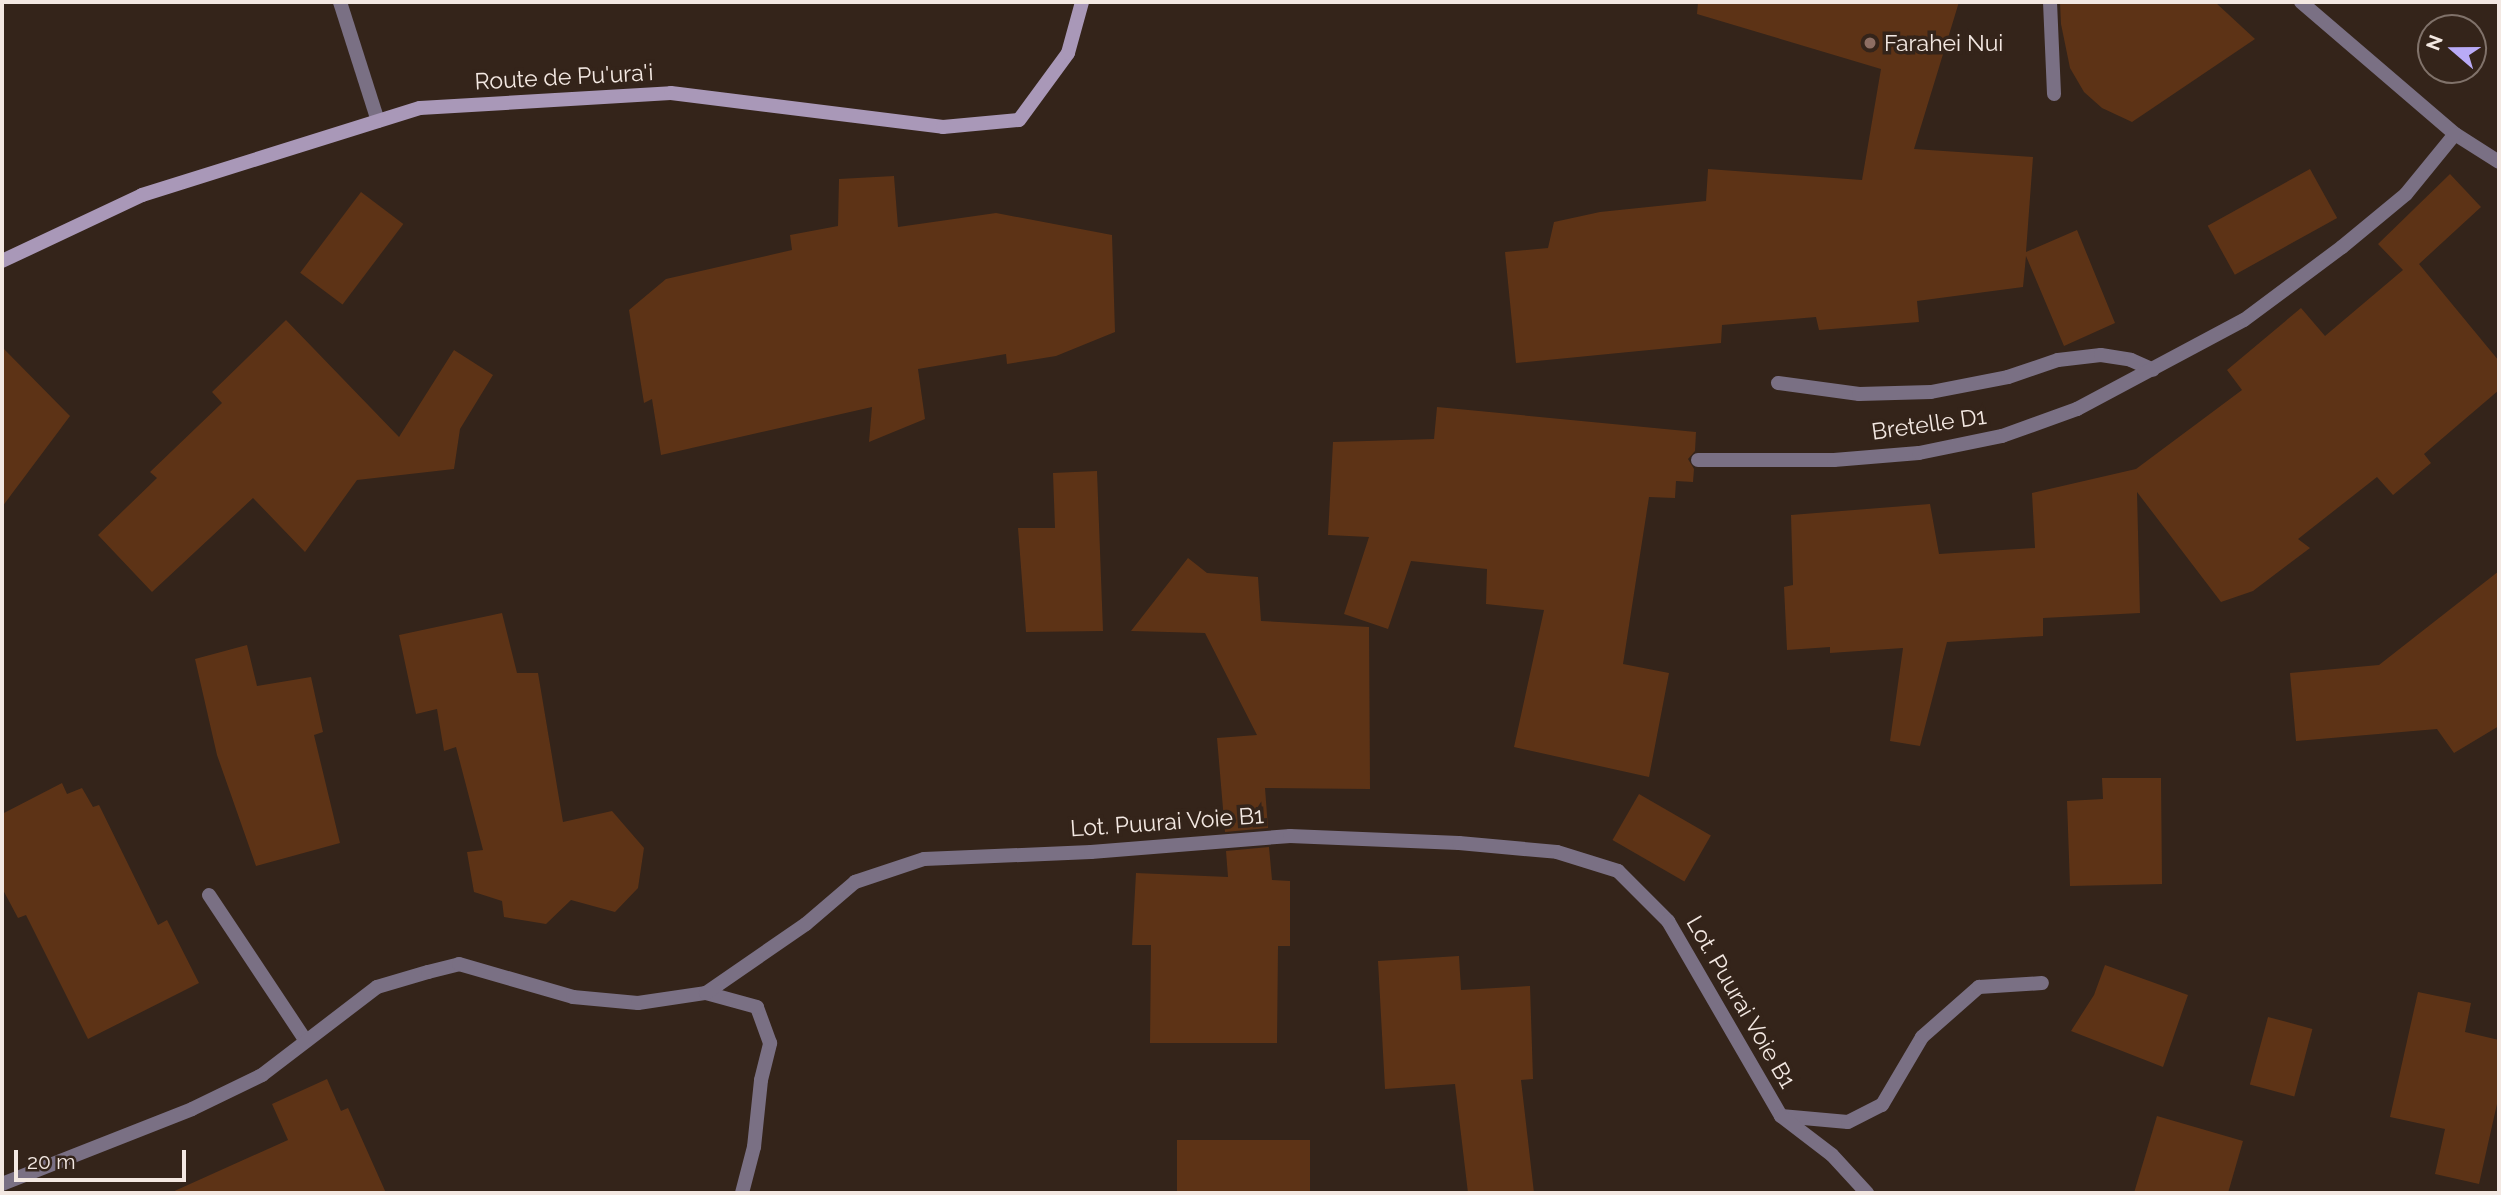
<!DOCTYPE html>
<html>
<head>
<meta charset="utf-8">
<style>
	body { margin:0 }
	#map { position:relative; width:2501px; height:1195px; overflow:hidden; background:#34241a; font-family:Raleway,sans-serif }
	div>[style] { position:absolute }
	.building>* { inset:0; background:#5d3316; transform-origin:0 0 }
	.lane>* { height:14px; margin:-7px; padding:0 7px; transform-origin:7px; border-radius:7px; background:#7a7084 }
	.street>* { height:14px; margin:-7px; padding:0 7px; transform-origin:7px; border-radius:7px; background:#7a7084 }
	.secondary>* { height:14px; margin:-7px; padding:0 7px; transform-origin:7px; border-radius:7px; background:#a998b8 }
	.dots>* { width:19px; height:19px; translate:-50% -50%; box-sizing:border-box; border:4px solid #34241a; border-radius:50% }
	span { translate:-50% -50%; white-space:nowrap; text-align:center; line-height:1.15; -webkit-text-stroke:7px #34241a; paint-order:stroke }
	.poi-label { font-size:23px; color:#f3e8e2 }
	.left { translate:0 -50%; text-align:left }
	.street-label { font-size:23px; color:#f3e8e2 }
	.frame { position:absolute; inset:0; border:4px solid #f3e8e2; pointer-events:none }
	.north { position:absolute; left:2417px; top:14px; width:70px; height:70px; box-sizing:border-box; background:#34241a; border:2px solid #80726a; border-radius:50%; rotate:290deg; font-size:19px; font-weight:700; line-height:28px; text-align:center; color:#f3e8e2 }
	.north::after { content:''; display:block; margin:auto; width:24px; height:32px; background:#b9abf7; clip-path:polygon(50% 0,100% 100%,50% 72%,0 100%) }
	.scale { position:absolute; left:14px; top:1150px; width:172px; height:32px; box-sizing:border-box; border:4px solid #f3e8e2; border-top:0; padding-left:9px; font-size:21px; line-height:24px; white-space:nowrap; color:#f3e8e2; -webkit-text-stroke:5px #34241a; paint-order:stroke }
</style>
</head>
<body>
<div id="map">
	<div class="building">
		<div style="clip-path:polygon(1698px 2px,1959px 2px,1914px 149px,2033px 157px,2026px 252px,2077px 230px,2115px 323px,2064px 346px,2026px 256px,2023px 287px,1917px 301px,1919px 322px,1819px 330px,1816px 317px,1722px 325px,1721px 343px,1516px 363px,1505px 252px,1548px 248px,1554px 222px,1600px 212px,1706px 201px,1708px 169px,1862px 180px,1881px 69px,1697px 14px)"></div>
		<div style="clip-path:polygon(2060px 2px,2215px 2px,2255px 39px,2132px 122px,2102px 108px,2084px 92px,2070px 68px,2061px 24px)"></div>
		<div style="left:2310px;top:169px;width:56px;height:117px;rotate:61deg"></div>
		<div style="clip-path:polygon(2450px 174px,2481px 207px,2419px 264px,2499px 361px,2499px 390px,2424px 454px,2431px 463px,2393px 495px,2377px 477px,2298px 539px,2310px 548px,2253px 591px,2221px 602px,2137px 492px,2140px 613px,2043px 618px,2043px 636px,1947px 642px,1920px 746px,1890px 741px,1903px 648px,1830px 653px,1830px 647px,1787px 650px,1784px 587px,1793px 585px,1791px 515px,1930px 504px,1939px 554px,2035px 548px,2032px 493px,2136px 469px,2242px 390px,2227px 370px,2301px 308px,2325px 336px,2403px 270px,2378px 244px)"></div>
		<div style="clip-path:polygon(894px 176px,898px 227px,996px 213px,1112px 235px,1115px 332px,1056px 356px,1007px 364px,1006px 354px,918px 369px,925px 419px,869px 442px,872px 407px,661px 455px,652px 399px,644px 403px,629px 310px,666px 279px,792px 250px,790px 235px,838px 226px,839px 179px)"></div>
		<div style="left:361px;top:192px;width:53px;height:101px;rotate:37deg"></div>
		<div style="clip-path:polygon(286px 320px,399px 437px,454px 350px,493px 375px,460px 429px,454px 469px,357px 480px,305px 552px,253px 498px,152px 592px,98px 535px,157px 478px,150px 472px,222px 403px,212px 392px)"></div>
		<div style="clip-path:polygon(2px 347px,70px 416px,2px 507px)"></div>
		<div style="clip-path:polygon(1437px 407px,1696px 432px,1695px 451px,1688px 459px,1694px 469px,1693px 482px,1676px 481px,1675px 498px,1649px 497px,1623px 664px,1669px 673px,1649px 777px,1514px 747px,1544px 610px,1486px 604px,1487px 569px,1411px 561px,1388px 629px,1344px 614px,1369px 537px,1328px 535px,1333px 442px,1434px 439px)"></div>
		<div style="clip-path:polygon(1097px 471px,1103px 631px,1026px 632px,1018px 528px,1055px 528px,1053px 473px)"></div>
		<div style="clip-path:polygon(1188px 558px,1207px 573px,1258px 577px,1261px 621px,1369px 627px,1370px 789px,1265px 788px,1268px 828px,1225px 832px,1217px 738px,1257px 735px,1205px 633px,1131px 631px)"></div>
		<div style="clip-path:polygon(2499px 571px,2499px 726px,2454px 753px,2437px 729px,2296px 741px,2290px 673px,2379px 665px)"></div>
		<div style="clip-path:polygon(502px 613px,517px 673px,538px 673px,563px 822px,612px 811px,644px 848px,638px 888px,615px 912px,571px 900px,546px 924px,504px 917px,502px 901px,474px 892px,467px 852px,483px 850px,456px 747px,444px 751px,437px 709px,416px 714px,399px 635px)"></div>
		<div style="clip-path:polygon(247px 645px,257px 686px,311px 677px,323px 732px,314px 735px,340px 843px,256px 866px,217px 755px,195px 659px)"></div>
		<div style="clip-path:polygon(2102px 778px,2161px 778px,2162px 884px,2070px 886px,2067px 801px,2103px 799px)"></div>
		<div style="clip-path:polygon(62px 783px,67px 794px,82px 788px,93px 807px,99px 805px,158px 925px,167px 920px,199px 983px,88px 1039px,26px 915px,18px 918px,2px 888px,2px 814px)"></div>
		<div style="left:1639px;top:794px;width:83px;height:53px;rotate:30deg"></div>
		<div style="clip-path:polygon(1269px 847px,1272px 880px,1290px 881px,1290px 946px,1278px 946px,1277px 1043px,1150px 1043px,1151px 945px,1132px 945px,1136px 873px,1228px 877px,1226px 851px)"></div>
		<div style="clip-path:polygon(1459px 956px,1461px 990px,1530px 986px,1533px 1079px,1521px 1080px,1534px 1193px,1468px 1193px,1455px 1084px,1385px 1089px,1378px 961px)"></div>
		<div style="clip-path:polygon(2105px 965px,2188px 995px,2163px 1067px,2071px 1031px,2094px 995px)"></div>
		<div style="clip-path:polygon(2418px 992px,2471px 1003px,2465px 1032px,2499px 1040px,2499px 1095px,2479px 1184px,2435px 1174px,2445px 1129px,2390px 1117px)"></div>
		<div style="left:2268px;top:1017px;width:46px;height:70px;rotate:15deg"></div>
		<div style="clip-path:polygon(327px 1079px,341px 1111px,348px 1108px,386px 1193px,170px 1193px,288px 1140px,272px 1104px)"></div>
		<div style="clip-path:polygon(2157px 1116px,2243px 1141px,2228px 1193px,2134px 1193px)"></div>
		<div style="left:1310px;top:1140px;width:53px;height:133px;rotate:90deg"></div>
	</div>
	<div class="lane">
		<div style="left:2050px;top:2px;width:92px;rotate:87.5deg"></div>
		<div style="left:1778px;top:383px;width:82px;rotate:7.7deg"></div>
		<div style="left:1859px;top:394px;width:72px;rotate:-1.6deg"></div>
		<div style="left:1931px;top:392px;width:78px;rotate:-11deg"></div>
		<div style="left:2008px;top:377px;width:53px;rotate:-18.8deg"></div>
		<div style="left:2058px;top:360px;width:43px;rotate:-6.6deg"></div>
		<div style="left:2101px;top:355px;width:30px;rotate:9deg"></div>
		<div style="left:2131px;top:360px;width:24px;rotate:24deg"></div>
		<div style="left:209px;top:895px;width:175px;rotate:56.4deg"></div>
		<div style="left:1781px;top:1116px;width:67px;rotate:5.1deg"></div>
		<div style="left:1848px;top:1122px;width:38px;rotate:-27deg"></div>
		<div style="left:1882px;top:1105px;width:79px;rotate:-59.5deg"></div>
		<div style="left:1922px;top:1037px;width:76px;rotate:-41.3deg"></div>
		<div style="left:1979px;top:987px;width:63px;rotate:-3.6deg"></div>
	</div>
	<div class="street">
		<div style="left:340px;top:2px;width:125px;rotate:72.3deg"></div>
		<div style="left:2301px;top:2px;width:203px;rotate:40.6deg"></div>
		<div style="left:2455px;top:134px;width:52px;rotate:32.5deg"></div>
		<div style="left:1698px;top:460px;width:136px"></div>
		<div style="left:1834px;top:460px;width:85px;rotate:-4.7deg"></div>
		<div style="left:1919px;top:453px;width:85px;rotate:-11.6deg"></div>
		<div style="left:2002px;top:436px;width:80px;rotate:-19.8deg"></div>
		<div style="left:2077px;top:409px;width:189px;rotate:-28.1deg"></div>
		<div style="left:2244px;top:320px;width:122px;rotate:-36.7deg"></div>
		<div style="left:2342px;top:247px;width:83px;rotate:-39.6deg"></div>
		<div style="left:2406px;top:194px;width:77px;rotate:-50.8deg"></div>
		<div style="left:2px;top:1184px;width:204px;rotate:-21.5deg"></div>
		<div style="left:192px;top:1109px;width:78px;rotate:-25.9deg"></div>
		<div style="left:262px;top:1075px;width:145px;rotate:-37.4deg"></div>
		<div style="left:377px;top:987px;width:53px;rotate:-16.4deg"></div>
		<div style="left:428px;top:972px;width:32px;rotate:-14deg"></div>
		<div style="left:459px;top:964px;width:119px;rotate:16.1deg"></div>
		<div style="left:573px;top:997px;width:65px;rotate:5.3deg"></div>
		<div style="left:638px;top:1003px;width:69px;rotate:-8.4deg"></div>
		<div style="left:742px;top:1193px;width:48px;rotate:-75.4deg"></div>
		<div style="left:754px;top:1147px;width:67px;rotate:-84deg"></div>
		<div style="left:761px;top:1080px;width:38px;rotate:-76deg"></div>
		<div style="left:770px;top:1043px;width:38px;rotate:-110deg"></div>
		<div style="left:757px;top:1007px;width:53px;rotate:-164.6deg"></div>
		<div style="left:706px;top:993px;width:121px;rotate:-34.6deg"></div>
		<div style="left:806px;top:924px;width:65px;rotate:-40.6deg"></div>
		<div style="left:855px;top:882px;width:73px;rotate:-18.4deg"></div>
		<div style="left:924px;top:859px;width:167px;rotate:-2.4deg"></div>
		<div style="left:1091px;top:852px;width:200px;rotate:-4.6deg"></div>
		<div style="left:1290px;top:836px;width:169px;rotate:2.4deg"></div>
		<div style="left:1459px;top:843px;width:98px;rotate:5.2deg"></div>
		<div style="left:1557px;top:852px;width:64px;rotate:17.3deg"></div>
		<div style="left:1618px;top:871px;width:71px;rotate:45deg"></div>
		<div style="left:1668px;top:921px;width:225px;rotate:59.9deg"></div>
		<div style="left:1781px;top:1116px;width:64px;rotate:37.4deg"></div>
		<div style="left:1832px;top:1155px;width:52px;rotate:47.4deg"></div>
	</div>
	<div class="secondary">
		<div style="left:2px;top:261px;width:155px;rotate:-25.2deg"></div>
		<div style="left:142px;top:195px;width:291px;rotate:-17.4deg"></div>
		<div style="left:420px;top:108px;width:251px;rotate:-3.4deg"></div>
		<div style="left:671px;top:93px;width:274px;rotate:7.1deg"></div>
		<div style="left:943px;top:127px;width:76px;rotate:-5.3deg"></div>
		<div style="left:1019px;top:120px;width:83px;rotate:-53.8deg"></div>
		<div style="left:1068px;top:53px;width:53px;rotate:-74.6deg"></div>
	</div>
	<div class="dots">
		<div style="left:1870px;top:43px;background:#8d6e63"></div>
	</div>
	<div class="poi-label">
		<span class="left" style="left:1884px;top:43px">Farahei Nui</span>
	</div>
	<div class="street-label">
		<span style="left:564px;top:77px;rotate:-3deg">Route de Pu'ura'i</span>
		<span style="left:1929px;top:424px;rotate:-8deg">Bretelle D1</span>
		<span style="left:1167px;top:822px;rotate:-4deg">Lot. Puurai Voie B1</span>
		<span style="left:1741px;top:1002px;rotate:60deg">Lot. Puurai Voie B1</span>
	</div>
	<div class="frame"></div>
	<div class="north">N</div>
	<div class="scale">20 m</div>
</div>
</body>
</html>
